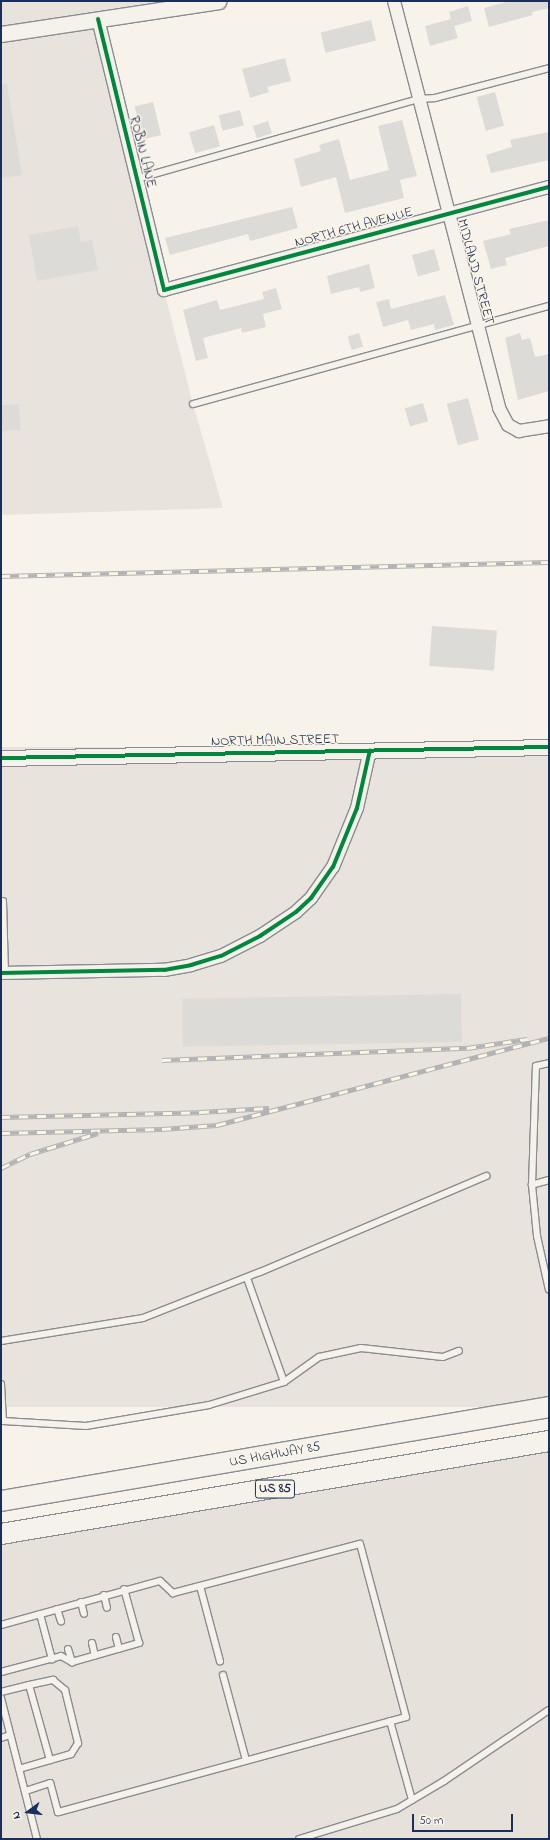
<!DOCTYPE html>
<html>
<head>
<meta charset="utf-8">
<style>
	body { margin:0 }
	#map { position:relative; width:550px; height:1840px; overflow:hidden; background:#f7f3ea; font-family:"Indie Flower",sans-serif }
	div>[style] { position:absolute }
	.built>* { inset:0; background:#e8e4dd; transform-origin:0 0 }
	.green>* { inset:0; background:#e6e2db }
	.building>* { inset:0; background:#dddbd7; transform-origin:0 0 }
	.roads { filter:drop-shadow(1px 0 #8a8c91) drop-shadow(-1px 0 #8a8c91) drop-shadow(0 1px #8a8c91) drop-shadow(0 -1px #8a8c91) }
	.service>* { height:6px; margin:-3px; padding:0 3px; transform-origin:3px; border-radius:3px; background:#f5f2ec }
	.minor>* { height:12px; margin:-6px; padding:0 6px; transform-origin:6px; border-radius:6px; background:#f5f2ec }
	.tertiary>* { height:15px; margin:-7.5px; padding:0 7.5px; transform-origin:7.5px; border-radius:7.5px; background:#f5f2ec }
	.trunk>* { height:20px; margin:-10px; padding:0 10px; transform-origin:10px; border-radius:10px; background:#f5f2ec }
	.rail>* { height:4.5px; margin-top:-2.25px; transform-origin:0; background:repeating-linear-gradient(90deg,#fcf5e5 0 9px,#b2b3b4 0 18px); box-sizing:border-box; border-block:1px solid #b2b3b4 }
	.cycleway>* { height:4px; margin:-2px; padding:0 2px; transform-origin:2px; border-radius:2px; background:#00873e }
	span { translate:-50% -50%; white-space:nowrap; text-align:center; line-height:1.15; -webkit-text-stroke:3px #fcf5e5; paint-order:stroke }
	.shield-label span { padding:1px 3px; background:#fcf5e5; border:1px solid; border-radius:3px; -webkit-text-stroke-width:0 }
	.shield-label { font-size:13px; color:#1b2f5e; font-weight:700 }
	.street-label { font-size:14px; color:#1b2f5e }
	.frame { position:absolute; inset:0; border:2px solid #1b2f5e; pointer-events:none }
	.north { position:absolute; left:8px; top:1792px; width:40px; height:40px; -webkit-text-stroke:3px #fcf5e5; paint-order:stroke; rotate:255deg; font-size:11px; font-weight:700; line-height:16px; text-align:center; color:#1b2f5e }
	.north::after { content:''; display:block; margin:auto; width:14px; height:18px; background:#1b2f5e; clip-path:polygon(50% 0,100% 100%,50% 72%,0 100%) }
	.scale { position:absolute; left:412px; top:1814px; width:101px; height:18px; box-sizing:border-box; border:2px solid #1b2f5e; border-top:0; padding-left:5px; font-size:12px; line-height:14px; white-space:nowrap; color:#1b2f5e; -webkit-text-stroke:3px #fcf5e5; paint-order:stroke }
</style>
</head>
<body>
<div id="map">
	<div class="built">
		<div style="clip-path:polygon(1px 1px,166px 1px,167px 9px,95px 20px,193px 404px,223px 508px,1px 515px)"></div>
		<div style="left:549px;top:747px;width:660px;height:548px;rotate:90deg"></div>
	</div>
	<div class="green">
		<div style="clip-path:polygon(549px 1441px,549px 1839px,1px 1839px,1px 1534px)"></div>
	</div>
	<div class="building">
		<div style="clip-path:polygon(510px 1px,549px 1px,549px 8px,532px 12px,533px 15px,489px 27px,484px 8px)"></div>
		<div style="clip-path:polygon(468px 6px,472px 21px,454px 26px,458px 38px,430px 46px,425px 26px,451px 19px,449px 12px)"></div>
		<div style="left:371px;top:20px;width:21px;height:52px;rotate:76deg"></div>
		<div style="clip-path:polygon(285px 58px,291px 81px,267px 87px,269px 92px,250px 98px,242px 69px)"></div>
		<div style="clip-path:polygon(7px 84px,22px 175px,1px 178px,1px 85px)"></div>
		<div style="left:495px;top:92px;width:35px;height:19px;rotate:75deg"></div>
		<div style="left:153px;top:102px;width:34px;height:19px;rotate:76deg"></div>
		<div style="left:240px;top:110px;width:16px;height:22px;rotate:76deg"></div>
		<div style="clip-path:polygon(402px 120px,417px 176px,400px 180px,404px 198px,345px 213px,336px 177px,301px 187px,294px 159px,321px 151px,319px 145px,339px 139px,350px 180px,389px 170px,378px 126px)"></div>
		<div style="left:268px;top:121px;width:13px;height:16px;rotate:72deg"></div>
		<div style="left:214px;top:125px;width:22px;height:26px;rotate:74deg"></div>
		<div style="clip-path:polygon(549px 132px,549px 160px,491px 173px,486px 155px,512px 147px,510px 140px)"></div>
		<div style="clip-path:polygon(292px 207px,298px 228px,250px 241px,248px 234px,170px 255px,165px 238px)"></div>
		<div style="clip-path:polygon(549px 220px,549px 246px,505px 258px,507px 265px,491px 269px,483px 241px,511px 234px,509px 229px)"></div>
		<div style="clip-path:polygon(78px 226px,81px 242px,92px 240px,98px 270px,37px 281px,29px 235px)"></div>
		<div style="left:434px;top:249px;width:22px;height:23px;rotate:74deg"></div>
		<div style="clip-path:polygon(369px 264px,375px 288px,360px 292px,359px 287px,331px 294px,327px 276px)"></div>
		<div style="clip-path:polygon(276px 288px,282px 309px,263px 314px,266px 327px,242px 333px,241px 328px,203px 338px,208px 358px,196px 361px,183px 310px,217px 300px,220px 310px,264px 299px,262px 292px)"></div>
		<div style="clip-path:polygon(445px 295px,454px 325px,435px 330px,434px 324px,411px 330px,408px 320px,383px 327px,376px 302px,389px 299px,391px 309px)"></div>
		<div style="left:359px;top:333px;width:14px;height:12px;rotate:73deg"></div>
		<div style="clip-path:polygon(520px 333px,522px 340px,530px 338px,535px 357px,549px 354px,549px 391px,518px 400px,505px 338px)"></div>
		<div style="left:468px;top:398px;width:43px;height:22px;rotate:75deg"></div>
		<div style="left:423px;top:403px;width:19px;height:19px;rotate:74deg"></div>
		<div style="left:19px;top:404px;width:26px;height:18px;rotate:86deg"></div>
		<div style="left:432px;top:626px;width:65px;height:40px;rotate:4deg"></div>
		<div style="left:461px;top:994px;width:48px;height:279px;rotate:89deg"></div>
	</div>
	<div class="roads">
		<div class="service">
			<div style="left:136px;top:179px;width:294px;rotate:-15.8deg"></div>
			<div style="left:419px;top:99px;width:16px;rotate:-4deg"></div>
			<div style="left:435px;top:98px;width:118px;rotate:-14.7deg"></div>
			<div style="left:193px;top:404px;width:369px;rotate:-15.4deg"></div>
			<div style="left:3px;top:901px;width:72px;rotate:88.4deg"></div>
			<div style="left:549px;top:1180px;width:18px;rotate:164deg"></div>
			<div style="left:532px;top:1185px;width:51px;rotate:84.4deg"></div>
			<div style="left:537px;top:1236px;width:55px;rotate:77.5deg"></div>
			<div style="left:532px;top:1185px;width:119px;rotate:-88.1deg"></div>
			<div style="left:536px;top:1066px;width:13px;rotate:-13deg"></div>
			<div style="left:1px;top:1341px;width:144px;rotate:-9.2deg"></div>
			<div style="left:143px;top:1318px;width:126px;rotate:-21.5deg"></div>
			<div style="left:260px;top:1272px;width:246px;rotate:-23deg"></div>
			<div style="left:284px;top:1382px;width:43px;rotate:-35.5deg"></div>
			<div style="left:319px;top:1357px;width:43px;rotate:-12.1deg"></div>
			<div style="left:361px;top:1348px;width:82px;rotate:6.3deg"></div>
			<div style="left:443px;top:1357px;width:17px;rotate:-21deg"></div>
			<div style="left:1px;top:1384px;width:37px;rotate:87deg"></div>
			<div style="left:3px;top:1421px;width:83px;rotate:3.4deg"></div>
			<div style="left:86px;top:1426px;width:125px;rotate:-9.7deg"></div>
			<div style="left:209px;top:1405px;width:78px;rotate:-17deg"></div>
			<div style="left:284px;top:1382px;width:110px;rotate:-109.6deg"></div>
			<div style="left:200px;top:1586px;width:78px;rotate:75.1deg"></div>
			<div style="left:104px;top:1595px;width:13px;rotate:77deg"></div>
			<div style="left:81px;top:1602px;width:12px;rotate:76deg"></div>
			<div style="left:57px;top:1609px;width:13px;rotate:72deg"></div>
			<div style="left:40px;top:1614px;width:47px;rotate:75.1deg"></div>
			<div style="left:1px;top:1625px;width:165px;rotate:-15.5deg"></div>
			<div style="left:160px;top:1581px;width:18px;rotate:43deg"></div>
			<div style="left:173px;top:1593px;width:193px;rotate:-14.7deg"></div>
			<div style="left:360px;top:1544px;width:179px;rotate:75.1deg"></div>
			<div style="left:406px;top:1717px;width:361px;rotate:164.7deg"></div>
			<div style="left:58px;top:1812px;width:30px;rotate:-105deg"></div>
			<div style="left:50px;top:1783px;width:26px;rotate:162deg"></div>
			<div style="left:116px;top:1637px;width:12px;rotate:76deg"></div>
			<div style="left:92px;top:1643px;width:13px;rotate:77deg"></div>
			<div style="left:68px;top:1649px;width:14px;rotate:73deg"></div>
			<div style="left:1px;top:1672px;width:62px;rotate:-14.9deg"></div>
			<div style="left:61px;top:1656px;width:13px;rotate:29deg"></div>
			<div style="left:72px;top:1662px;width:70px;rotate:-15.8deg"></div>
			<div style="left:139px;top:1643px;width:56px;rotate:-105.5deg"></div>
			<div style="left:223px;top:1675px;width:88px;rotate:74.9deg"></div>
			<div style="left:29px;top:1685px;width:25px;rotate:-12deg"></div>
			<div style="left:53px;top:1680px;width:16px;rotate:40deg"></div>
			<div style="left:65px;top:1690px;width:55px;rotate:76.2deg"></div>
			<div style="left:78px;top:1743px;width:13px;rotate:122deg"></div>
			<div style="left:71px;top:1754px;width:22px;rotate:164deg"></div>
			<div style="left:1px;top:1692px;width:29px;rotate:-14deg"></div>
			<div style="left:29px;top:1685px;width:78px;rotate:74.4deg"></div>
			<div style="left:50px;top:1760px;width:32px;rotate:164deg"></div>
			<div style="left:1px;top:1698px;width:146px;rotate:75.7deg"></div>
			<div style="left:390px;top:1721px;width:82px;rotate:74.4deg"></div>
			<div style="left:1px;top:1738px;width:9px;rotate:-18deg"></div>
			<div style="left:299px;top:1839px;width:102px;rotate:-17deg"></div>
			<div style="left:397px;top:1809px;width:55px;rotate:-30.8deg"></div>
			<div style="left:444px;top:1781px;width:127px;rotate:-34.1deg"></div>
		</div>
		<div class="minor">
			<div style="left:394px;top:1px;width:420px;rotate:75.5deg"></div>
			<div style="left:499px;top:408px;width:19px;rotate:62deg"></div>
			<div style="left:508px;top:425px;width:13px;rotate:29deg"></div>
			<div style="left:519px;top:431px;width:30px;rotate:-9deg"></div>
			<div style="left:98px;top:19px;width:279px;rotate:76.3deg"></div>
			<div style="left:164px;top:290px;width:399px;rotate:-15deg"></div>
			<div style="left:1px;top:973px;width:163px;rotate:-1.1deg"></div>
			<div style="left:164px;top:970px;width:27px;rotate:-10deg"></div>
			<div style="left:191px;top:965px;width:31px;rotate:-17deg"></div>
			<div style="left:221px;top:956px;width:44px;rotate:-27.1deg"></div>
			<div style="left:260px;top:936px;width:43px;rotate:-33.7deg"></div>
			<div style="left:296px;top:912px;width:21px;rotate:-43deg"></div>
			<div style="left:311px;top:898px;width:38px;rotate:-55deg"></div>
			<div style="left:333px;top:867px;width:64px;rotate:-67.9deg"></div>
			<div style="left:357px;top:808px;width:59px;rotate:-77.4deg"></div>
		</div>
		<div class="tertiary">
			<div style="left:1px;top:34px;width:220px;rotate:-8.6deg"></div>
			<div style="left:1px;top:758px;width:548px;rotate:-1.15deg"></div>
		</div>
		<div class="trunk">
			<div style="left:1px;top:1501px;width:556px;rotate:-9.73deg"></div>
			<div style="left:1px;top:1534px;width:556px;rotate:-9.63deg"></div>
		</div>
	</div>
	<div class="rail">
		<div style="left:1px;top:576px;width:548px;rotate:-1.46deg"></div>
		<div style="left:162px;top:1060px;width:305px;rotate:-2.3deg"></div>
		<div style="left:467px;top:1048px;width:61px;rotate:-8.5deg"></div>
		<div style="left:1px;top:1117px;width:199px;rotate:-1.4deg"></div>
		<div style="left:200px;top:1112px;width:69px;rotate:-3.3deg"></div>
		<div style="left:1px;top:1133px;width:161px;rotate:-1.4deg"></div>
		<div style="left:162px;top:1129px;width:55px;rotate:-4.2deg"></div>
		<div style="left:217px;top:1125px;width:343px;rotate:-14.7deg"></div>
		<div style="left:1px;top:1168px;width:32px;rotate:-26deg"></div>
		<div style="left:30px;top:1154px;width:71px;rotate:-17.2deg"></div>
	</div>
	<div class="cycleway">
		<div style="left:98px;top:19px;width:279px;rotate:76.3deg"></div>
		<div style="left:164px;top:290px;width:399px;rotate:-15deg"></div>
		<div style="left:1px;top:758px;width:548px;rotate:-1.15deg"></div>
		<div style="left:1px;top:973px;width:163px;rotate:-1.1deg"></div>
		<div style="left:164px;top:970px;width:27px;rotate:-10deg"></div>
		<div style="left:191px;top:965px;width:31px;rotate:-17deg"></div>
		<div style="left:221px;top:956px;width:44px;rotate:-27.1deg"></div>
		<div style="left:260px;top:936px;width:43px;rotate:-33.7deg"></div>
		<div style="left:296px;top:912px;width:21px;rotate:-43deg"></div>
		<div style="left:311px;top:898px;width:38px;rotate:-55deg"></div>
		<div style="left:333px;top:867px;width:64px;rotate:-67.9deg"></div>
		<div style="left:357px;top:808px;width:59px;rotate:-77.4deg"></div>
	</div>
	<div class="shield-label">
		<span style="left:275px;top:1489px">US 85</span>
	</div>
	<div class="street-label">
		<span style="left:142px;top:152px;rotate:76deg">ROBIN LANE</span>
		<span style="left:354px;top:228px;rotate:-15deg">NORTH 6TH AVENUE</span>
		<span style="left:475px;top:272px;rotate:75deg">MIDLAND STREET</span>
		<span style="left:275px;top:741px;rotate:-1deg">NORTH MAIN STREET</span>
		<span style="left:275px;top:1455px;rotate:-10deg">US HIGHWAY 85</span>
	</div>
	<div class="frame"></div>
	<div class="north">N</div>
	<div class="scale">50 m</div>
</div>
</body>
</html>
